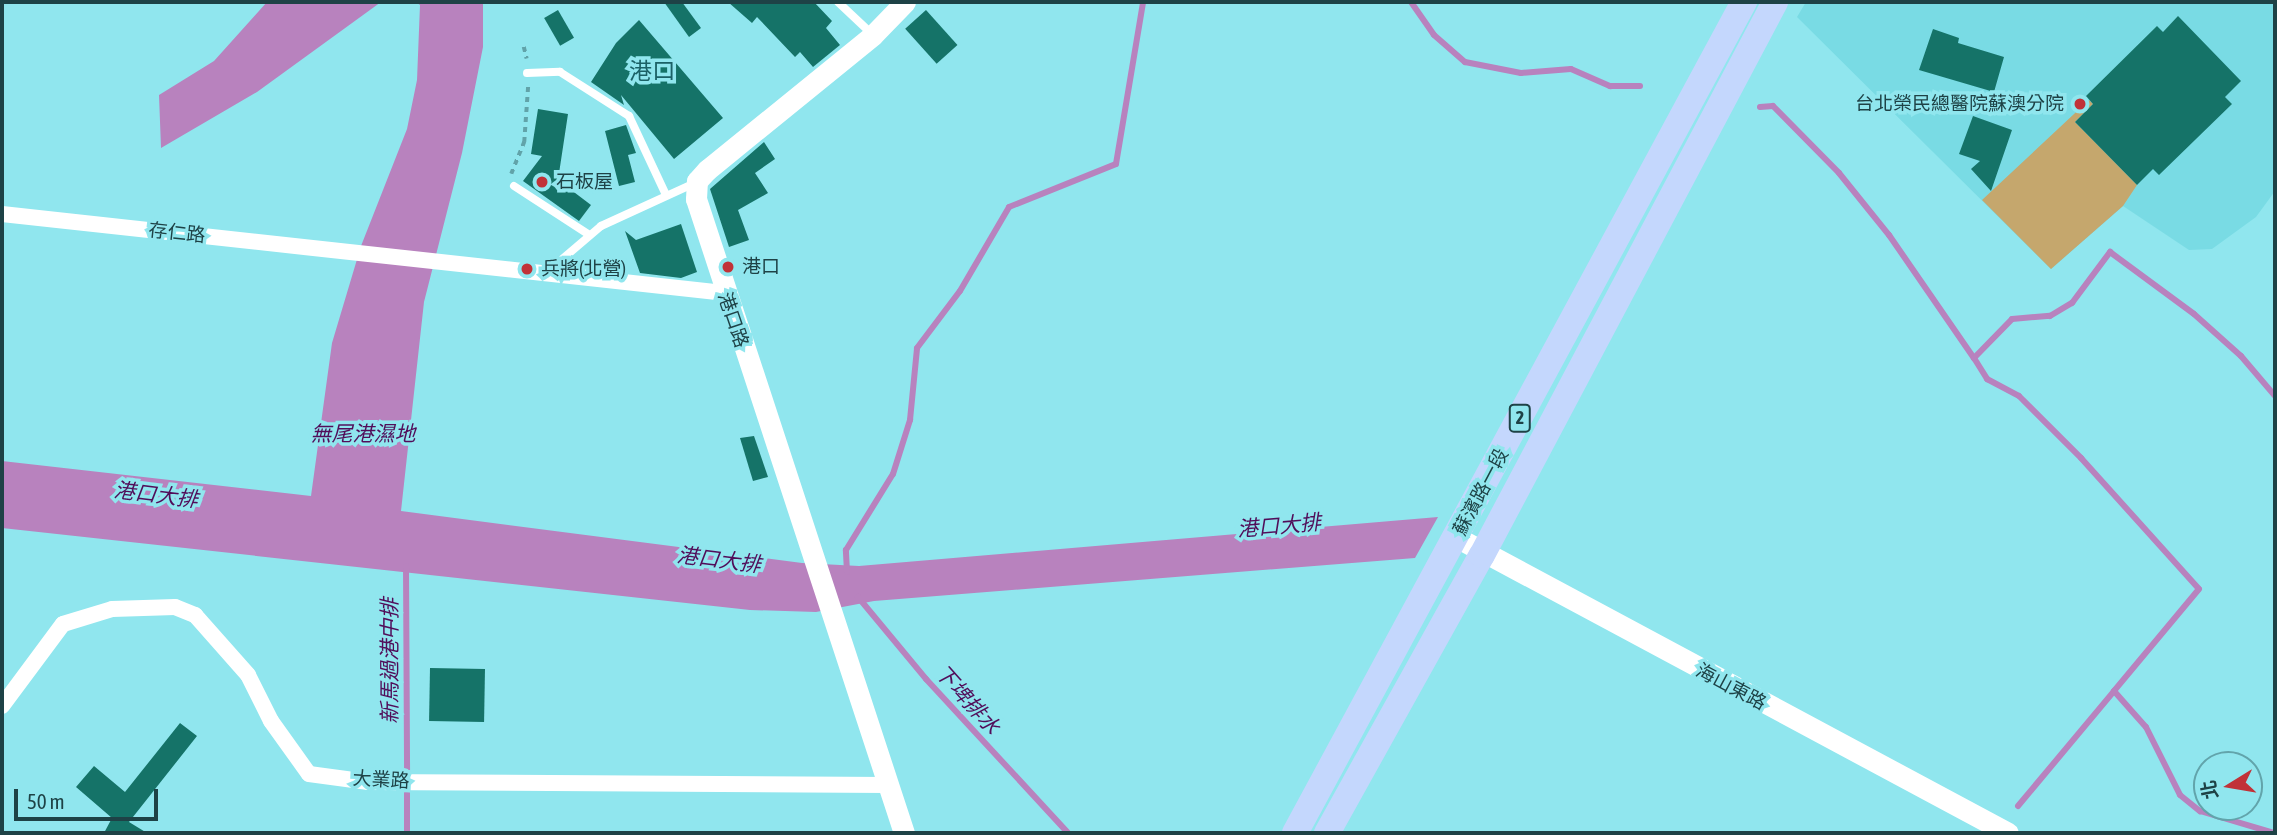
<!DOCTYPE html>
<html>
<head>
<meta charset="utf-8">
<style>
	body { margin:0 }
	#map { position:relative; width:2277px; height:835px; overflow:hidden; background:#90e6ee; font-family:"Asap Condensed","Noto Sans TC",sans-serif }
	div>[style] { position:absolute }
	.built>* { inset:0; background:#79dbe4 }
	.green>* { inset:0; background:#c5a76d }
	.water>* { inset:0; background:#b882be }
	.stream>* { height:6px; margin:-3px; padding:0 3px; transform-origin:3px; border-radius:3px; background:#b882be }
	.building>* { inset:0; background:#157368; transform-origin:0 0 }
	.path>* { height:3.5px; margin-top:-1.75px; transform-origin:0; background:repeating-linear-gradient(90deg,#61a3a9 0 5px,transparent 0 10px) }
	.service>* { height:8px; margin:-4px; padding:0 4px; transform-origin:4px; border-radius:4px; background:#fff }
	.minor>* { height:16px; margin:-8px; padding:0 8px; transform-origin:8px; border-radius:8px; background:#fff }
	.tertiary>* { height:21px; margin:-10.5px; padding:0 10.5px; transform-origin:10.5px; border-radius:10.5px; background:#fff }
	.primary>* { height:26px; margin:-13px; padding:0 13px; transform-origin:13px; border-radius:13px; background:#c4d7fd }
	.dots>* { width:19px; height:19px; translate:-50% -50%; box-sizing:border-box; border:4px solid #90e6ee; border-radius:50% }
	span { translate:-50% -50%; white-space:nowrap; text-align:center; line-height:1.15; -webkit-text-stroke:7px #90e6ee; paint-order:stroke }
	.shield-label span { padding:2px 5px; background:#90e6ee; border:2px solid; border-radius:5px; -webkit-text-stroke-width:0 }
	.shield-label { font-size:18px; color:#1e4246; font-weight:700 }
	.poi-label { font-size:19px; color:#1e4246 }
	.right { translate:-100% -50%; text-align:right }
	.left { translate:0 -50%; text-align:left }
	.street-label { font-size:19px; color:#1e4246 }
	.water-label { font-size:21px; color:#510d59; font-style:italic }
	.quarter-label { font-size:23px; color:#1b6166 }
	.frame { position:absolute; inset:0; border:4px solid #1e4246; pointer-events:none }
	.north { position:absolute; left:2193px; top:751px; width:70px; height:70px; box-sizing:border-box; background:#90e6ee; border:2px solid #62a4ab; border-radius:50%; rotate:259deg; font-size:19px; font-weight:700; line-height:28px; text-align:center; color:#1e4246 }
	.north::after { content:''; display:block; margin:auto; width:24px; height:32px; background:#c13238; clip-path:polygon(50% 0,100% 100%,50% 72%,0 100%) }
	.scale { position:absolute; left:14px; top:789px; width:144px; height:32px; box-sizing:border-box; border:4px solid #1e4246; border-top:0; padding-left:9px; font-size:21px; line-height:24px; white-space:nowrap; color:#1e4246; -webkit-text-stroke:5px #90e6ee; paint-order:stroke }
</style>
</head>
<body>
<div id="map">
	<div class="built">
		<div style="clip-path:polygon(1806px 2px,2275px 2px,2275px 191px,2256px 217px,2212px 249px,2189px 250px,2123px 206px,2051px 269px,1797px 17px)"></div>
	</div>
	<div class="green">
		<div style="clip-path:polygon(2089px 100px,2093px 104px,2075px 122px,2137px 185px,2123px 206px,2051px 269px,1982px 200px)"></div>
	</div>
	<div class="water">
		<div style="clip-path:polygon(267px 2px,381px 2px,257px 92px,161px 148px,159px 95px,214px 61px)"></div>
		<div style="clip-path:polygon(416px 2px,483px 2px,483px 47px,462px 153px,424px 302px,401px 511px,802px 563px,859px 566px,1438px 517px,1415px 558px,874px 601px,816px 612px,750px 610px,2px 528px,2px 461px,311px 496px,332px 343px,361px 246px,407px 129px,417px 80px,420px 5px)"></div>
	</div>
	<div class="stream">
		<div style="left:1411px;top:2px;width:40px;rotate:55.1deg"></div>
		<div style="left:1434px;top:35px;width:41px;rotate:41.1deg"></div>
		<div style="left:1465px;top:62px;width:57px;rotate:11.1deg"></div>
		<div style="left:1521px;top:73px;width:50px;rotate:-4.6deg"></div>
		<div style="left:1571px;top:69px;width:43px;rotate:23.6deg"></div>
		<div style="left:1610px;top:86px;width:30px"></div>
		<div style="left:1760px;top:107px;width:13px;rotate:-4deg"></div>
		<div style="left:1773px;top:106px;width:94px;rotate:45.4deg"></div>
		<div style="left:1839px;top:173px;width:80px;rotate:51.1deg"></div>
		<div style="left:1889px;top:235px;width:150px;rotate:55.4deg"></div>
		<div style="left:1974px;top:358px;width:54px;rotate:-45.7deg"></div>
		<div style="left:2012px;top:319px;width:38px;rotate:-5deg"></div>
		<div style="left:2050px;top:316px;width:26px;rotate:-31deg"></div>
		<div style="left:2072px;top:303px;width:64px;rotate:-53.3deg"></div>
		<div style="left:2110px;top:252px;width:104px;rotate:36.4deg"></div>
		<div style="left:2194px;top:314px;width:63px;rotate:41.8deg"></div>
		<div style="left:2241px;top:356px;width:52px;rotate:49.6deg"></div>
		<div style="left:1974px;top:358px;width:25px;rotate:58deg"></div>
		<div style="left:1987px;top:379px;width:36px;rotate:28deg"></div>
		<div style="left:2019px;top:396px;width:88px;rotate:45deg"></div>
		<div style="left:2081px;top:458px;width:176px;rotate:48deg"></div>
		<div style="left:2199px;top:589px;width:133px;rotate:129.8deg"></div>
		<div style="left:2114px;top:691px;width:48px;rotate:48.4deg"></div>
		<div style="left:2146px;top:727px;width:76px;rotate:63.4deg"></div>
		<div style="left:2180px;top:795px;width:26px;rotate:39deg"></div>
		<div style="left:2200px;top:811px;width:77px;rotate:16.6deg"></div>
		<div style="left:406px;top:566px;width:211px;rotate:89.7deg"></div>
		<div style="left:847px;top:572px;width:22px;rotate:-93deg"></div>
		<div style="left:846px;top:550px;width:89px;rotate:-58.3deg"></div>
		<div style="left:893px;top:474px;width:57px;rotate:-72.5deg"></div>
		<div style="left:910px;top:420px;width:72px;rotate:-84.4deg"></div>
		<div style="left:917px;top:348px;width:71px;rotate:-53deg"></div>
		<div style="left:960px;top:291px;width:97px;rotate:-59.7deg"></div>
		<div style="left:1009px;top:207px;width:115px;rotate:-21.9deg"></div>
		<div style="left:1116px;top:164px;width:164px;rotate:-80.5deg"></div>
		<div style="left:858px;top:597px;width:107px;rotate:50.3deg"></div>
		<div style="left:926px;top:679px;width:209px;rotate:47.3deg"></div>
		<div style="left:407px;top:793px;width:40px;rotate:90deg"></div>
		<div style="left:2018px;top:806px;width:150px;rotate:-50.1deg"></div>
	</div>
	<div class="building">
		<div style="clip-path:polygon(664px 2px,682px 2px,701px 28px,689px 37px)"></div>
		<div style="clip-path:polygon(728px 2px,814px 2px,832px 21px,826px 28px,840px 45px,813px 67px,800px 52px,795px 57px,757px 17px,752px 23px)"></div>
		<div style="left:558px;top:10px;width:32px;height:16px;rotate:60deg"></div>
		<div style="left:926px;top:10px;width:47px;height:28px;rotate:48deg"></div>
		<div style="clip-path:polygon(2178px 16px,2241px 81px,2225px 97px,2232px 104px,2159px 175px,2153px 169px,2137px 185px,2075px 122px,2093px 104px,2086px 96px,2157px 26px,2163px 32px)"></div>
		<div style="clip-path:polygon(639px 20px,723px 118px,674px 159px,621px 95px,624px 105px,591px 82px,616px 43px)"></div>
		<div style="clip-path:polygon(1933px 29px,1959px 38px,1958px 43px,2004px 57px,1994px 92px,1919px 70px)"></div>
		<div style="clip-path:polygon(538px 109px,568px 114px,558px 180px,591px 205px,579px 221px,523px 181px,542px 156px,531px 154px)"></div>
		<div style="clip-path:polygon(1973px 116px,2012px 130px,1991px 191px,1971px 169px,1980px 161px,1959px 154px)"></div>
		<div style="clip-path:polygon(626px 125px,636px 153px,628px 155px,635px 182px,619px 186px,605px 131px)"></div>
		<div style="clip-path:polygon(764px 142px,775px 159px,755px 173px,768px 193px,738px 210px,749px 240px,729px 247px,710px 189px)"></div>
		<div style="clip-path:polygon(681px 224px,697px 272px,681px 278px,640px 273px,625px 231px,636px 240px)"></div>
		<div style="clip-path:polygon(754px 436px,768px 477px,753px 481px,740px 438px)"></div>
		<div style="left:430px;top:668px;width:55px;height:53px;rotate:1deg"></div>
		<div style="clip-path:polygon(180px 723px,197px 736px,129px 822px,147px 833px,104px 833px,112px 818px,76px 787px,94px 766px,125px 792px)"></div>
	</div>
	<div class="path">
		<div style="left:524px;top:47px;width:12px;rotate:76deg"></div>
		<div style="left:511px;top:174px;width:35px;rotate:-68deg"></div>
		<div style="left:524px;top:142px;width:57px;rotate:-86deg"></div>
	</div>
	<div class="service">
		<div style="left:838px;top:2px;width:47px;rotate:43.3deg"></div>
		<div style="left:527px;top:73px;width:33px;rotate:-2deg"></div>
		<div style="left:560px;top:72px;width:82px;rotate:32.5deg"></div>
		<div style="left:629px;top:116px;width:87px;rotate:64.9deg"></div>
		<div style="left:514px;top:186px;width:88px;rotate:33deg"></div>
		<div style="left:560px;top:261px;width:54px;rotate:-40.5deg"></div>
		<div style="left:601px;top:226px;width:103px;rotate:-24.6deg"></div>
	</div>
	<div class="minor">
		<div style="left:2px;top:214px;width:726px;rotate:6.24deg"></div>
		<div style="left:2px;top:706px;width:102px;rotate:-53.4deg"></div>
		<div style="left:63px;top:624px;width:51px;rotate:-17deg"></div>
		<div style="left:112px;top:609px;width:63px;rotate:-1.8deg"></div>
		<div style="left:175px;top:607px;width:22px;rotate:22deg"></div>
		<div style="left:195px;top:615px;width:80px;rotate:48.5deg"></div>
		<div style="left:248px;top:675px;width:51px;rotate:63.4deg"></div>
		<div style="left:271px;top:721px;width:65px;rotate:54.4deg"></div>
		<div style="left:309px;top:774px;width:60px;rotate:7.7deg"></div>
		<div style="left:368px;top:782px;width:520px;rotate:0.33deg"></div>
	</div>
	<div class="tertiary">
		<div style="left:1456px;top:537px;width:626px;rotate:28.2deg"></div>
		<div style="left:904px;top:833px;width:667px;rotate:-108.16deg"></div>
		<div style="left:696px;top:199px;width:18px;rotate:-87deg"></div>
		<div style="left:697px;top:181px;width:15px;rotate:-48deg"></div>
		<div style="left:707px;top:170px;width:214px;rotate:-39.1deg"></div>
		<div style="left:873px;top:35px;width:46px;rotate:-45.9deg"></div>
	</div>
	<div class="primary">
		<div style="left:1295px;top:833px;width:945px;rotate:-61.62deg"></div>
		<div style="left:1327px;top:833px;width:318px;rotate:-60.9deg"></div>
		<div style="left:1482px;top:555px;width:626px;rotate:-62.08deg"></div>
	</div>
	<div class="dots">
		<div style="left:2080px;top:104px;background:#c13238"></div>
		<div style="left:542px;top:182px;background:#c13238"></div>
		<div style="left:728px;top:267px;background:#c13238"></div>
		<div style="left:527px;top:269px;background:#c13238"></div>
	</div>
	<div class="shield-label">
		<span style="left:1520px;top:418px">2</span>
	</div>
	<div class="poi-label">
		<span class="right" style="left:2064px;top:104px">台北榮民總醫院蘇澳分院</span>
		<span class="left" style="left:556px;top:182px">石板屋</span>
		<span class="left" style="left:742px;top:267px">港口</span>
		<span class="left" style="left:541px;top:269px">兵將(北營)</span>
	</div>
	<div class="street-label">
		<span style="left:177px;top:233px;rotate:6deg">存仁路</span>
		<span style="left:733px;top:320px;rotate:71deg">港口路</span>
		<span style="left:1481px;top:492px;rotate:-62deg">蘇濱路一段</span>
		<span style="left:1731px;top:687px;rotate:28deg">海山東路</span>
		<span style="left:381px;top:780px;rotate:3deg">大業路</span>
	</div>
	<div class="water-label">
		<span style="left:363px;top:433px">無尾港濕地</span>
		<span style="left:156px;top:494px;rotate:7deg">港口大排</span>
		<span style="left:1279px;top:525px;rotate:-5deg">港口大排</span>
		<span style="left:719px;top:559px;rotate:7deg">港口大排</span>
		<span style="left:389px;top:661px;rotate:-90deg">新馬過港中排</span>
		<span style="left:968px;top:699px;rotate:48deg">下埤排水</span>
	</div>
	<div class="quarter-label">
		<span style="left:652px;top:71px">港口</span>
	</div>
	<div class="frame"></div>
	<div class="north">北</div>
	<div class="scale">50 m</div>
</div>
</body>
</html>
